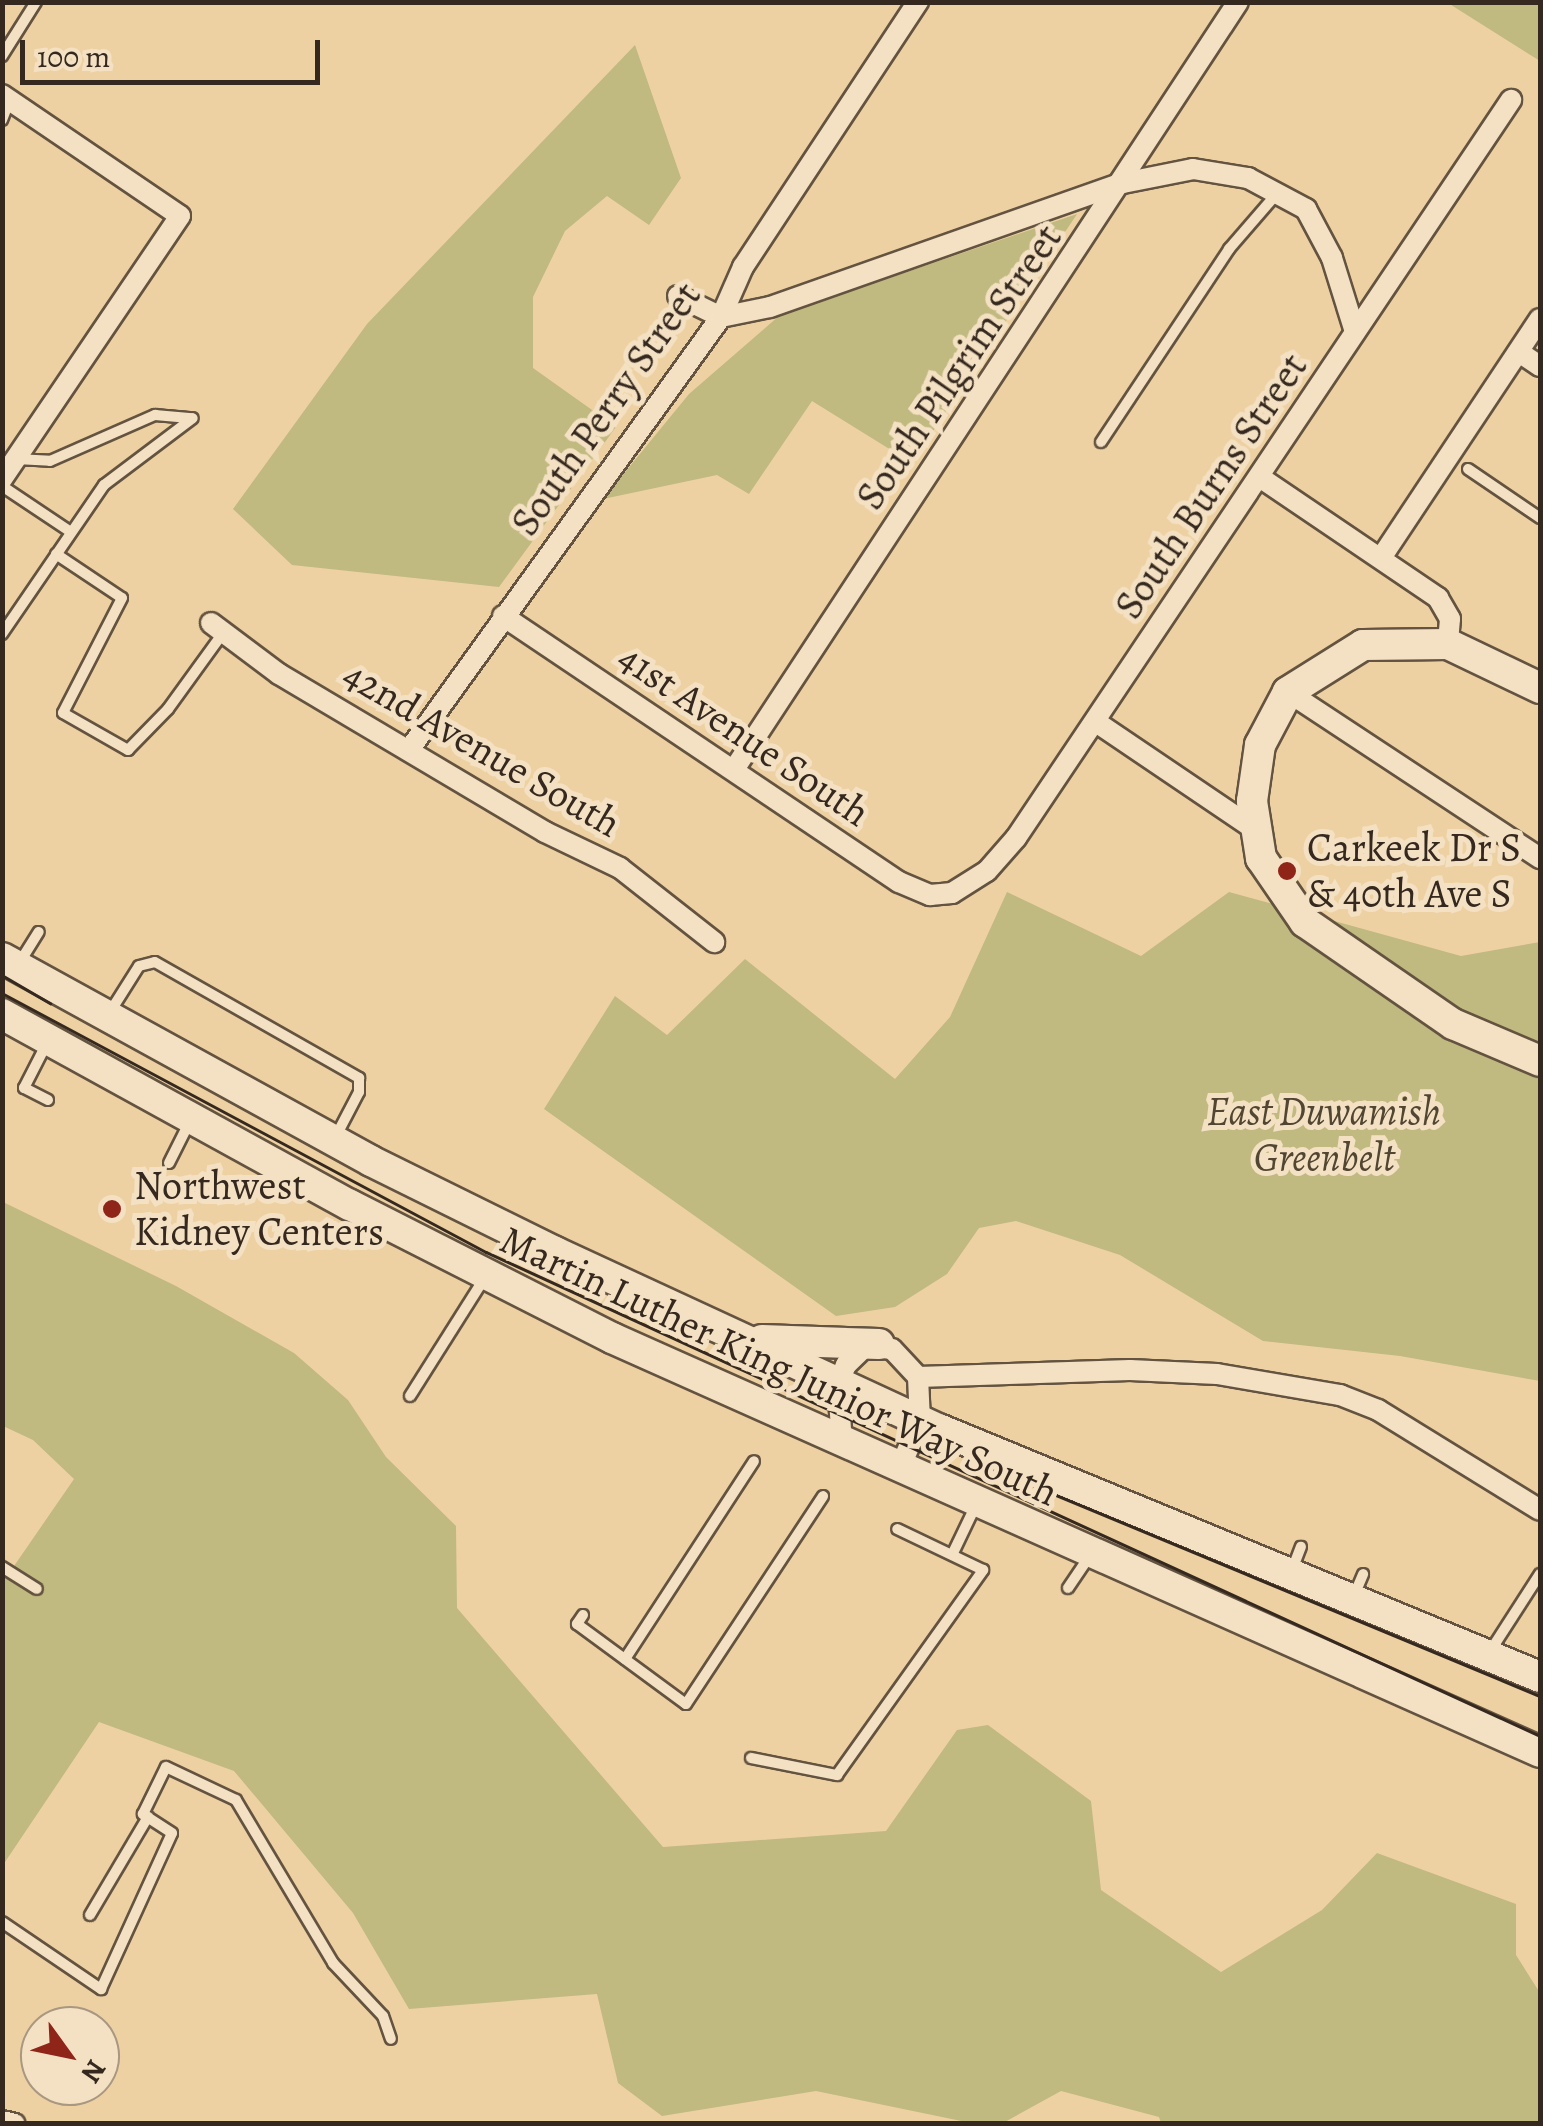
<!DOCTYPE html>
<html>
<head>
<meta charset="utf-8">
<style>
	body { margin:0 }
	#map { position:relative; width:1543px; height:2126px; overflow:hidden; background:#eed1a2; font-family:Alegreya,serif }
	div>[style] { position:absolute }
	.green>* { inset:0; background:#c0b980 }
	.roads { filter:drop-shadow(2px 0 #635340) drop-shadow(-2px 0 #635340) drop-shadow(0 2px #635340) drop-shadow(0 -2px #635340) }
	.lane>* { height:10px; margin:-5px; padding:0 5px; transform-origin:5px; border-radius:5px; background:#f4e1c3 }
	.street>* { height:20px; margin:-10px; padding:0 10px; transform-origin:10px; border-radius:10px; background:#f4e1c3 }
	.secondary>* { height:30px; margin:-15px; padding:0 15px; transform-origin:15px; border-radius:15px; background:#f4e1c3 }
	.tram>* { height:2.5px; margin:-1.25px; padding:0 1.25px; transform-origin:1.25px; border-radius:1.25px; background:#35291f }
	.dots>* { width:28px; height:28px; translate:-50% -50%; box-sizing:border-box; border:5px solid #f4e1c3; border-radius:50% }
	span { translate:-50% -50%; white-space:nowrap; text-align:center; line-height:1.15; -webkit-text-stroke:10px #f4e1c3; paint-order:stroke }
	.street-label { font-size:40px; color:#35291f }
	.poi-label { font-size:40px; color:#35291f }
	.left { translate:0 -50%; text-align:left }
	.park-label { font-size:40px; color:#514632; font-style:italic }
	.frame { position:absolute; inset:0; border:5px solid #35291f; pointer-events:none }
	.north { position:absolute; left:20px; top:2006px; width:100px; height:100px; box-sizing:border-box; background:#f4e1c3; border:2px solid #a89781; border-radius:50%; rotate:123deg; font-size:28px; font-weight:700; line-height:40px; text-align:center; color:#35291f }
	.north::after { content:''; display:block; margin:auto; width:35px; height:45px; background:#8f2418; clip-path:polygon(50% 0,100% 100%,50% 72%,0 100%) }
	.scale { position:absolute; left:20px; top:40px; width:300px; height:45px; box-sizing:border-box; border:5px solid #35291f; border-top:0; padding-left:12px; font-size:30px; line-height:35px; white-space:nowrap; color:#35291f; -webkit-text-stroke:8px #f4e1c3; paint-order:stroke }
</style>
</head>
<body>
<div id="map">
	<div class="green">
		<div style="clip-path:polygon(1448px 3px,1540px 3px,1540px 61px)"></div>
		<div style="clip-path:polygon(635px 45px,681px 178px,649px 225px,607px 196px,565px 231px,533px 297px,533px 368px,616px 427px,499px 587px,292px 565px,233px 509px,367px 324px)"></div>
		<div style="clip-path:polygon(1077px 214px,912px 463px,812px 401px,749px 494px,717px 475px,603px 499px,689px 394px,780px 315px)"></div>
		<div style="clip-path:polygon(1007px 892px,1141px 956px,1229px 892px,1461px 956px,1540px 942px,1540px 1381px,1400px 1356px,1263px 1341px,1120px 1255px,1016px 1221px,979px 1228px,947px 1274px,895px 1307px,836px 1316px,544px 1109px,615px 996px,667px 1035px,745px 959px,895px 1079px,950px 1017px)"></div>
		<div style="clip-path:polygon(3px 1202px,176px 1286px,294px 1353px,348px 1400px,386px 1457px,456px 1526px,457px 1608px,663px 1847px,886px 1831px,957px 1730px,988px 1725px,1091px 1801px,1101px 1890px,1221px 1972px,1322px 1910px,1377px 1853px,1516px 1904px,1516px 1955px,1540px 1993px,1540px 2123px,1161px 2123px,1159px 2117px,1061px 2091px,1003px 2123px,971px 2123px,816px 2091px,662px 2116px,618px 2083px,597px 1994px,409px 2009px,353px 1913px,234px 1771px,99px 1722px,3px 1865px,3px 1582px,74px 1479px,33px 1440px,3px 1426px)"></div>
	</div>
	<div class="roads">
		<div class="lane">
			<div style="left:2px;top:56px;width:64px;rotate:-57.8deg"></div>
			<div style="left:2px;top:120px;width:22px;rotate:-69deg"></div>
			<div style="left:1101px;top:442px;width:232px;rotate:-56.4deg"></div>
			<div style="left:1229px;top:249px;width:77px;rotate:-49.2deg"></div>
			<div style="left:16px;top:459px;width:34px;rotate:3deg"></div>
			<div style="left:50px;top:461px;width:115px;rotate:-23.7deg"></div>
			<div style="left:155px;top:415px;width:37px;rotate:5deg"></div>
			<div style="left:1468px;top:469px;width:87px;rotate:34.2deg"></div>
			<div style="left:2px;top:486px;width:83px;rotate:33.7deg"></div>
			<div style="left:56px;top:554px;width:79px;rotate:33.7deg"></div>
			<div style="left:122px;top:598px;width:129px;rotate:117.2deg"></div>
			<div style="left:63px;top:713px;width:75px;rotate:29.6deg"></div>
			<div style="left:128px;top:750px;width:57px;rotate:-45.7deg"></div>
			<div style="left:168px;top:709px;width:94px;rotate:-54.1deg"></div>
			<div style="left:2px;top:634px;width:181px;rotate:-55.6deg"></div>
			<div style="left:104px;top:485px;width:111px;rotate:-37deg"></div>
			<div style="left:18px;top:965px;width:39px;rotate:-58deg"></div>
			<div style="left:110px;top:1012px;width:54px;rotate:-57.8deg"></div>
			<div style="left:139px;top:966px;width:16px;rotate:-14deg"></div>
			<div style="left:155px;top:962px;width:235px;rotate:29.6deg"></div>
			<div style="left:359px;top:1078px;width:14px;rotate:90deg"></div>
			<div style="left:359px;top:1092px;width:52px;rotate:117.6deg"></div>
			<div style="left:48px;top:1100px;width:27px;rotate:-153deg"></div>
			<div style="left:24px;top:1088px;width:53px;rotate:-62.9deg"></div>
			<div style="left:169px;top:1163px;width:49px;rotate:-63.4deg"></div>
			<div style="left:410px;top:1396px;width:142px;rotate:-57.7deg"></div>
			<div style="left:953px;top:1553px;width:53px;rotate:-64.4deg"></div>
			<div style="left:2px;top:1567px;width:41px;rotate:32.2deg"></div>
			<div style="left:1292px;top:1570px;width:25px;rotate:-69deg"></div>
			<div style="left:1068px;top:1588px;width:41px;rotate:-55.9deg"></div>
			<div style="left:1353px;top:1598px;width:26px;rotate:-67deg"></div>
			<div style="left:583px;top:1615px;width:11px;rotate:124deg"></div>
			<div style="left:577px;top:1624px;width:135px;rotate:36.3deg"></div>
			<div style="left:686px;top:1704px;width:249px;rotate:-56.6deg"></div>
			<div style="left:1489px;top:1653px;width:94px;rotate:-57.2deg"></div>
			<div style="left:625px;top:1659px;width:236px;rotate:-56.9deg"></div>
			<div style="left:751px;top:1758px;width:88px;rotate:11.2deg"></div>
			<div style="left:837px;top:1775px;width:252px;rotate:-54.5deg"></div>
			<div style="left:983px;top:1570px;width:95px;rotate:-154.5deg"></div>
			<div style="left:90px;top:1915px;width:114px;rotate:-59.4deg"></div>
			<div style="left:2px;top:1922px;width:120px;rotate:34.1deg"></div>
			<div style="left:101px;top:1989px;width:171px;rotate:-65.5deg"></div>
			<div style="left:172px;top:1833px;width:35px;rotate:-147deg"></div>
			<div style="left:143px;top:1814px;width:52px;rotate:-63.9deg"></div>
			<div style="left:166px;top:1767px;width:77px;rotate:25.2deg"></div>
			<div style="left:236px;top:1800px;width:190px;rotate:59.2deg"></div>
			<div style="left:333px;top:1963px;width:73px;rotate:46.7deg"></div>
			<div style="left:383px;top:2016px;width:24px;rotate:71deg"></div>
		</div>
		<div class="street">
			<div style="left:2px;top:95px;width:215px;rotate:34.2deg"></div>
			<div style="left:180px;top:216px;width:318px;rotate:124.1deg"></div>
			<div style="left:678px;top:296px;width:48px;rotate:26deg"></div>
			<div style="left:721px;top:317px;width:50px;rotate:-11.5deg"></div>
			<div style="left:770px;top:307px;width:374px;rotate:-19.4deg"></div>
			<div style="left:1123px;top:183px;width:71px;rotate:-11.3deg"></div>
			<div style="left:1193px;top:169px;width:56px;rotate:9.3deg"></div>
			<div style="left:1248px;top:178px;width:66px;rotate:28.1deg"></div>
			<div style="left:1306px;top:209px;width:55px;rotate:62deg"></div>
			<div style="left:1332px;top:258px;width:77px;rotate:72.7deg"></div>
			<div style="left:1519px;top:352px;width:25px;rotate:34deg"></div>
			<div style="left:1261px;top:478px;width:214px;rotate:34.1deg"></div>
			<div style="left:1438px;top:598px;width:24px;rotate:60deg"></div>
			<div style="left:1450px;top:619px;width:25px;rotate:95deg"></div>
			<div style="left:1381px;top:558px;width:287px;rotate:-56.4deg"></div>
			<div style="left:503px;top:616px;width:477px;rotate:33.9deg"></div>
			<div style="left:899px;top:882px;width:34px;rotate:23deg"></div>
			<div style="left:930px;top:895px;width:22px;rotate:-5deg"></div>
			<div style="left:952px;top:893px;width:41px;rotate:-32.2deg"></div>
			<div style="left:987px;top:871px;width:44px;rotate:-48.7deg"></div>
			<div style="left:1016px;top:838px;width:889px;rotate:-56.15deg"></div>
			<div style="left:211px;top:623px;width:85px;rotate:36.9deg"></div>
			<div style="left:279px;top:674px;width:309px;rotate:30.7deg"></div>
			<div style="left:545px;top:832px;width:83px;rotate:25.6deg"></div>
			<div style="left:620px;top:868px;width:120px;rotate:38.2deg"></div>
			<div style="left:1288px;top:692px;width:302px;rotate:33.4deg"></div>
			<div style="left:1096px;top:722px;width:191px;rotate:34.1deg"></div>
			<div style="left:409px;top:750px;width:534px;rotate:-54.23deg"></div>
			<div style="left:721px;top:317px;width:55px;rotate:-66.3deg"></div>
			<div style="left:743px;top:267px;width:318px;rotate:-56.6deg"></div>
			<div style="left:735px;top:768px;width:916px;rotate:-56.71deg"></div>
			<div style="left:918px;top:1377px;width:212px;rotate:-1.9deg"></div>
			<div style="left:1130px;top:1370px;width:87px;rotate:2.6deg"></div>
			<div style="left:1217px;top:1374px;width:125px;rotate:9.7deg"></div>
			<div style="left:1340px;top:1395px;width:41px;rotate:21.5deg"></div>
			<div style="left:1378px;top:1410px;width:190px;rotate:31.7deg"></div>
			<div style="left:842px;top:1445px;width:62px;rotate:-93.7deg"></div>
			<div style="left:838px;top:1383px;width:20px;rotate:-66deg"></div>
			<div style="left:846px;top:1365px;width:28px;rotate:-44deg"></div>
			<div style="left:866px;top:1346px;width:26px;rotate:7deg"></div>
			<div style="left:892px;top:1349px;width:38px;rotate:47deg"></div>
			<div style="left:918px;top:1377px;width:44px;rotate:87.4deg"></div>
			<div style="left:920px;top:1421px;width:53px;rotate:113.2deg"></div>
			<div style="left:2px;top:2121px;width:13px;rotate:13deg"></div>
		</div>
		<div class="secondary">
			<div style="left:1540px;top:688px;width:102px;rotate:-154.4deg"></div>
			<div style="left:1448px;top:644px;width:85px;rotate:179.3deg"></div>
			<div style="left:1363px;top:645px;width:89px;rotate:147.9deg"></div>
			<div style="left:1288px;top:692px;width:60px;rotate:117.8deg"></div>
			<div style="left:1260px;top:745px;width:57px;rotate:98.1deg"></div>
			<div style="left:1252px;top:801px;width:58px;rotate:81deg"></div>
			<div style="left:1261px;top:858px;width:78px;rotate:55.5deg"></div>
			<div style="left:1305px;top:922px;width:180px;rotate:34.6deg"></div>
			<div style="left:1453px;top:1024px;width:95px;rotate:23deg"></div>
			<div style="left:2px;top:958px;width:421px;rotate:28.8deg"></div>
			<div style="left:371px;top:1161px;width:205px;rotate:26.3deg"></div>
			<div style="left:555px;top:1252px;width:425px;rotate:24.8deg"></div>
			<div style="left:941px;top:1430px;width:648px;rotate:22.41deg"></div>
			<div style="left:2px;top:1014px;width:397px;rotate:28.8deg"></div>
			<div style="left:350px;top:1205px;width:294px;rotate:26.9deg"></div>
			<div style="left:612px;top:1338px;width:1016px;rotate:24.04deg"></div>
			<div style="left:762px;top:1340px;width:117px;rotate:2deg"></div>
		</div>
	</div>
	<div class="tram">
		<div style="left:2px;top:975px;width:56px;rotate:30.3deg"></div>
		<div style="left:2px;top:993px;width:549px;rotate:28.15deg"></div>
		<div style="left:486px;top:1252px;width:1160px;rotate:24.66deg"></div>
		<div style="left:986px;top:1466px;width:600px;rotate:22.55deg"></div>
	</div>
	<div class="dots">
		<div style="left:1287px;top:871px;background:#8f2418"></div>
		<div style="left:112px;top:1209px;background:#8f2418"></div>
	</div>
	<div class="street-label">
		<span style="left:959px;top:367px;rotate:-56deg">South Pilgrim Street</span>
		<span style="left:606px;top:409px;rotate:-55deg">South Perry Street</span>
		<span style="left:1211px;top:486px;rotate:-56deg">South Burns Street</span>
		<span style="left:744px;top:735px;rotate:34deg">41st Avenue South</span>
		<span style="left:482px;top:749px;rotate:30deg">42nd Avenue South</span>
		<span style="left:779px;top:1366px;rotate:25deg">Martin Luther King Junior Way South</span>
	</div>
	<div class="poi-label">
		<span class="left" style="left:1307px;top:871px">Carkeek Dr S<br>&amp; 40th Ave S</span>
		<span class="left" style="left:134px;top:1209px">Northwest<br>Kidney Centers</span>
	</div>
	<div class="park-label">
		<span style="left:1324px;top:1135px">East Duwamish<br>Greenbelt</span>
	</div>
	<div class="frame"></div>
	<div class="north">N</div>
	<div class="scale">100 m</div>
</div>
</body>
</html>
